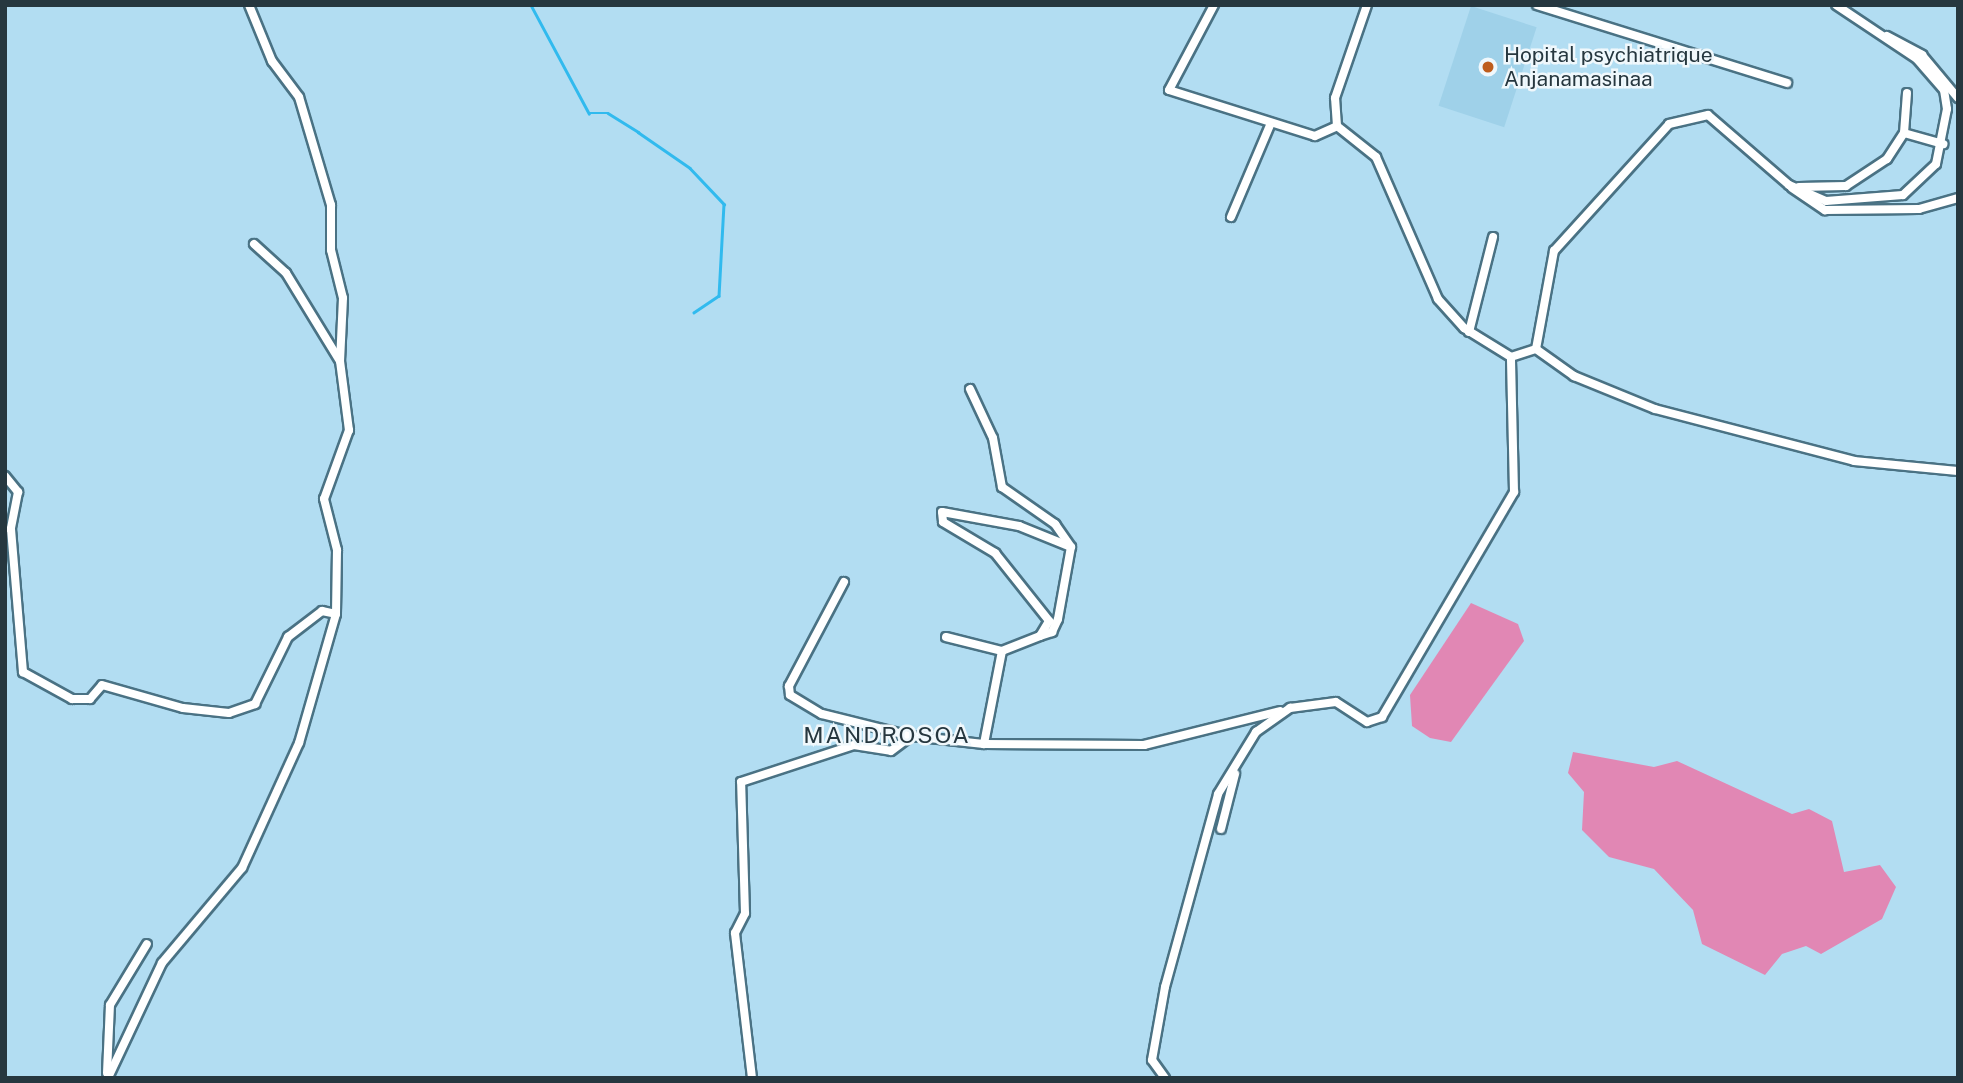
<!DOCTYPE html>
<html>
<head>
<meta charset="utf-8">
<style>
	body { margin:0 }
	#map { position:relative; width:1963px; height:1083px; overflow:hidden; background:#b2ddf2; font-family:"Public Sans",sans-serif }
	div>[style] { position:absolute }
	.built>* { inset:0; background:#9fd1e9; transform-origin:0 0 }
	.green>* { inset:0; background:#e187b4 }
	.stream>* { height:2.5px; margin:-1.25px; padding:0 1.25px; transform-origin:1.25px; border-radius:1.25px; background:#31baee }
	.roads { filter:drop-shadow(2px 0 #4a7284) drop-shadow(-2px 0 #4a7284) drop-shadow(0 2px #4a7284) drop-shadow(0 -2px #4a7284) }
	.street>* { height:8px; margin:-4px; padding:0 4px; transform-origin:4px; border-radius:4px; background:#fff }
	.dots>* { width:19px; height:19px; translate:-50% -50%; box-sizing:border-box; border:4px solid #f0f8fc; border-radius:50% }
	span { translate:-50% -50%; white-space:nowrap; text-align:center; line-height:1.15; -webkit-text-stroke:5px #f0f8fc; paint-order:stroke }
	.poi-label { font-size:21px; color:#26373f }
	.left { translate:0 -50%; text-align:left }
	.neighbourhood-label { font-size:23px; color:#26373f; letter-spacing:2px }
	.frame { position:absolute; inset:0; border:7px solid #26373f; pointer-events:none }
</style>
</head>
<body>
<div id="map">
	<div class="built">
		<div style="left:1471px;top:6px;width:69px;height:105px;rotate:18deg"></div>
	</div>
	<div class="green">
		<div style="clip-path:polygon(1471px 603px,1518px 624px,1524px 641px,1451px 742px,1430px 738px,1412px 726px,1410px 695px)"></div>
		<div style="clip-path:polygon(1573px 752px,1654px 767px,1677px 761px,1792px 814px,1809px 809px,1832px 821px,1844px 872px,1880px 865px,1896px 887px,1882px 919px,1821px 954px,1806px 946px,1782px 954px,1765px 975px,1702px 944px,1693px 910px,1654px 869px,1609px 857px,1582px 830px,1584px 792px,1568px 773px)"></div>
	</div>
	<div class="stream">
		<div style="left:531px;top:5px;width:123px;rotate:61.8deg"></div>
		<div style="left:589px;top:113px;width:19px"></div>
		<div style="left:608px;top:113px;width:36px;rotate:32deg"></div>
		<div style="left:638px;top:132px;width:63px;rotate:34.7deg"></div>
		<div style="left:690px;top:168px;width:50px;rotate:46.6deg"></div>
		<div style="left:724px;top:204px;width:92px;rotate:93.1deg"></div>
		<div style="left:719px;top:296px;width:30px;rotate:146deg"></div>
	</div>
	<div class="roads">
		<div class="street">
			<div style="left:249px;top:5px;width:61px;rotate:67.7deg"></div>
			<div style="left:272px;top:61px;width:45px;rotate:53.1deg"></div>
			<div style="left:299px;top:97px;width:113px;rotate:73.5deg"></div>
			<div style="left:331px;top:205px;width:45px;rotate:90deg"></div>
			<div style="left:331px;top:250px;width:49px;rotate:76deg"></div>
			<div style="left:343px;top:298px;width:63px;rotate:92.7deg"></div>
			<div style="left:340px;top:361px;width:70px;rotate:82.6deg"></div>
			<div style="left:349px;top:430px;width:73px;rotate:109.9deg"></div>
			<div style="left:324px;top:499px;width:53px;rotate:75.7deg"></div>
			<div style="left:337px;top:550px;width:64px;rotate:90.9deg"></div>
			<div style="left:1214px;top:5px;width:96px;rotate:117.9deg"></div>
			<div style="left:1169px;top:90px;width:153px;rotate:17.5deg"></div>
			<div style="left:1315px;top:136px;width:24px;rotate:-24deg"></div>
			<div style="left:1537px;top:5px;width:262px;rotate:17.3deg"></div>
			<div style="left:1887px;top:36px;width:40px;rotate:28deg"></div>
			<div style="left:1922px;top:55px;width:56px;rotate:50.1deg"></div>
			<div style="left:1904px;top:133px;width:41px;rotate:15.8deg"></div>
			<div style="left:1799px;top:187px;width:47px;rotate:-1.2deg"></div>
			<div style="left:1846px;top:186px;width:49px;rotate:-33.4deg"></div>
			<div style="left:1887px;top:159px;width:31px;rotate:-57deg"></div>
			<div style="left:1904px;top:133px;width:40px;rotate:-85.7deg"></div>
			<div style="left:1792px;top:188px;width:40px;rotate:34deg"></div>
			<div style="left:1825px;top:210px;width:94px;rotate:-0.6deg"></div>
			<div style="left:1919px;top:209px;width:41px;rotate:-15.8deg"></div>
			<div style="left:1231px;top:217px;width:100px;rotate:-67deg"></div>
			<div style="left:254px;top:244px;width:43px;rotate:42.2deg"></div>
			<div style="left:286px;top:273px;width:103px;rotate:58.5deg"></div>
			<div style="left:1469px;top:332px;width:98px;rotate:-75.8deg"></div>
			<div style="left:1536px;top:349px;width:100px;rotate:-79.6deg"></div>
			<div style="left:1554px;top:251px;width:171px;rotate:-47.8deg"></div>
			<div style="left:1669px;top:124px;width:40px;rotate:-13deg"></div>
			<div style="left:1708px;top:115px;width:107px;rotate:40.8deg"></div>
			<div style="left:1789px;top:185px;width:40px;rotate:23.4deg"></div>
			<div style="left:1826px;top:201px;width:77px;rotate:-4.5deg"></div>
			<div style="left:1903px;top:195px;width:45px;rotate:-43.2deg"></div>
			<div style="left:1936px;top:164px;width:56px;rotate:-78.7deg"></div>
			<div style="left:1947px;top:109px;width:19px;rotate:-99deg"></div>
			<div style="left:1944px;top:90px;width:41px;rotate:-131.1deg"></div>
			<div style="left:1917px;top:59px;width:97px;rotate:-146.3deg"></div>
			<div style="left:1511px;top:357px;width:26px;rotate:-18deg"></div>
			<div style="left:1536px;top:349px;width:47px;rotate:35.4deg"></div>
			<div style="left:1574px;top:376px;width:87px;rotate:22.2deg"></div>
			<div style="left:1655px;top:409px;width:206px;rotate:14.6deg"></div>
			<div style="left:1854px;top:461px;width:104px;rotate:5.5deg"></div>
			<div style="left:970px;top:389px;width:54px;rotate:64.9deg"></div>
			<div style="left:993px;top:438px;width:50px;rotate:79.6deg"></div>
			<div style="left:1002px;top:487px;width:65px;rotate:34.9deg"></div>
			<div style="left:1055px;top:524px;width:28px;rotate:55deg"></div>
			<div style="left:1071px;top:547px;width:56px;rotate:-158deg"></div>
			<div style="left:1019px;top:526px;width:78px;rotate:-169.7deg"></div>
			<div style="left:942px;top:512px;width:10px;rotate:84deg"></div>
			<div style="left:943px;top:522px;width:61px;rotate:30.8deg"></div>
			<div style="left:995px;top:553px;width:87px;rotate:51.5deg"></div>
			<div style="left:1049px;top:621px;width:17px;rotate:121deg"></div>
			<div style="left:1040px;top:636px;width:41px;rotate:158.5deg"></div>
			<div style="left:1002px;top:651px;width:95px;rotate:101deg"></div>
			<div style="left:5px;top:476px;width:21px;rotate:51deg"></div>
			<div style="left:18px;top:492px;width:38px;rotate:101deg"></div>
			<div style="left:11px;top:529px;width:144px;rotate:85.2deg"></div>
			<div style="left:23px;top:672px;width:56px;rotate:28.9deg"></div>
			<div style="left:72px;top:699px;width:18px"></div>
			<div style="left:90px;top:699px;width:18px;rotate:-49deg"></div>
			<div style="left:102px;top:685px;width:84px;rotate:15.9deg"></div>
			<div style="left:183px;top:708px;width:46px;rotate:6.2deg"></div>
			<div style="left:229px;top:713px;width:28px;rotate:-19deg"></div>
			<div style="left:255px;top:704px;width:75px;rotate:-63.8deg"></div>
			<div style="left:288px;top:637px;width:43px;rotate:-37.4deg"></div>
			<div style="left:322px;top:611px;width:14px;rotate:12deg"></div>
			<div style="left:336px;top:614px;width:134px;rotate:106deg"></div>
			<div style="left:299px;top:743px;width:137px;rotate:114.5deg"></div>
			<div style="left:242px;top:868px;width:124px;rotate:130.1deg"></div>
			<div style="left:162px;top:963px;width:127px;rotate:115.2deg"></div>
			<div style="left:844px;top:582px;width:118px;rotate:117.9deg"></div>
			<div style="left:789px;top:686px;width:9px;rotate:84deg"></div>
			<div style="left:790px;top:695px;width:37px;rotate:31deg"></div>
			<div style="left:822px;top:714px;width:92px;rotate:13.9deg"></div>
			<div style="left:911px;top:736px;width:73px;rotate:6.3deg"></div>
			<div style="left:984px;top:744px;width:160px;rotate:0.4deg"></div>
			<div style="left:1144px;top:745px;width:140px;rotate:-14deg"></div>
			<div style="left:1040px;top:636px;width:13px;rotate:-18deg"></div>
			<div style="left:1052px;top:632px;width:14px;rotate:-65deg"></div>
			<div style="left:1058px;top:619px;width:73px;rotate:-79.8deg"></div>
			<div style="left:946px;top:637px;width:58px;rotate:14deg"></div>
			<div style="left:1221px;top:829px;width:57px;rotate:-75.7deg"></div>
			<div style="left:107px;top:1073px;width:68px;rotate:-87.5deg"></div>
			<div style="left:110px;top:1005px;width:71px;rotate:-58.8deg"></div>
			<div style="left:752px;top:1078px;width:146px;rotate:-96.7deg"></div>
			<div style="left:735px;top:933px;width:22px;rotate:-63deg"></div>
			<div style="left:745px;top:913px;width:131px;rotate:-91.7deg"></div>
			<div style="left:741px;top:782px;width:119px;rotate:-18.1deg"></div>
			<div style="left:854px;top:745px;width:37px;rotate:9deg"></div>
			<div style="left:891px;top:751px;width:25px;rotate:-37deg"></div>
			<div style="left:1165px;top:1078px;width:22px;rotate:-126deg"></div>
			<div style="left:1152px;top:1060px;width:74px;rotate:-79.9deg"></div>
			<div style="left:1165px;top:987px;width:200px;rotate:-74.6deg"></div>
			<div style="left:1218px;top:794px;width:73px;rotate:-58.5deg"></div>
			<div style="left:1256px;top:732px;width:42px;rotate:-35.2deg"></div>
			<div style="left:1290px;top:708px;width:46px;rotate:-7.4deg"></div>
			<div style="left:1336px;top:702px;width:37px;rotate:33deg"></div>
			<div style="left:1367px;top:722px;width:16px;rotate:-18deg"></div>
			<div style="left:1382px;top:717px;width:261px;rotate:-59.6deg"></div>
			<div style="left:1514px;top:492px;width:135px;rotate:-91.3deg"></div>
			<div style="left:1511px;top:357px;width:55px;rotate:-148.3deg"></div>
			<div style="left:1464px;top:328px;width:39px;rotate:-132deg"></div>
			<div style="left:1438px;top:299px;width:155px;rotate:-113.6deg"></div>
			<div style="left:1376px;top:157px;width:50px;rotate:-141.5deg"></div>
			<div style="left:1337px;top:126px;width:28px;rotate:-94deg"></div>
			<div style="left:1335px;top:98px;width:98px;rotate:-71deg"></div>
		</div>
	</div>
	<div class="dots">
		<div style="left:1488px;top:67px;background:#be5d1d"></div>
	</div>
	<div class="poi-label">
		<span class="left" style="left:1504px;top:67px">Hopital psychiatrique<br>Anjanamasinaa</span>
	</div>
	<div class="neighbourhood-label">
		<span style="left:887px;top:735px">MANDROSOA</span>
	</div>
	<div class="frame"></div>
</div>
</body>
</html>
